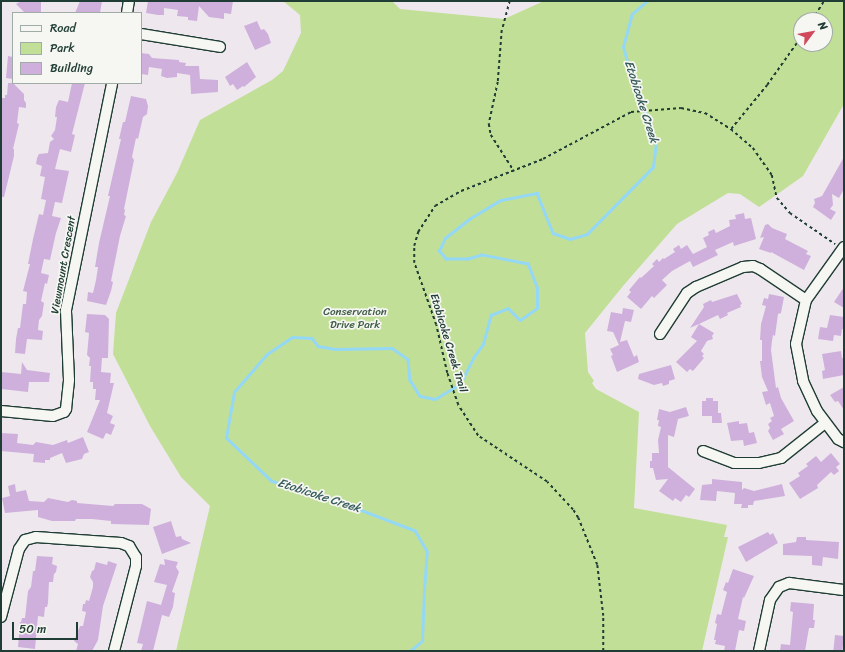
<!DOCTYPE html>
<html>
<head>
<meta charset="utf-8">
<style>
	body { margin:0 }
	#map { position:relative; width:845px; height:652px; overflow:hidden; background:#eee8ee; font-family:Sriracha,sans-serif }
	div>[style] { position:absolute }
	.green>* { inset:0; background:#c1df97 }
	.stream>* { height:2.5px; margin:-1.25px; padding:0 1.25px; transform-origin:1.25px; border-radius:1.25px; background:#94d8f6 }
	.building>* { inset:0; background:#cfb0dc; transform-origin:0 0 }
	.path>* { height:1.5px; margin-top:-0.75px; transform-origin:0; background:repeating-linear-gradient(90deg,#1f3d34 0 3px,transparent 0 6px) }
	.roads { filter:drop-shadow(1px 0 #1f3d34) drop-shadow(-1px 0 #1f3d34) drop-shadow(0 1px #1f3d34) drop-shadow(0 -1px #1f3d34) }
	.street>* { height:10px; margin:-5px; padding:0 5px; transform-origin:5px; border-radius:5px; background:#f6f6f2 }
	span { translate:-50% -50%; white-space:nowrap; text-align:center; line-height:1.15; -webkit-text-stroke:3.5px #f6f6f2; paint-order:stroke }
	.street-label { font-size:11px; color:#1f3d34 }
	.park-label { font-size:11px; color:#3f5d48 }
	.water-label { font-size:12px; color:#365c5b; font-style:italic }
	.frame { position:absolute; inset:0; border:2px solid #1f3d34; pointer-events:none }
	.legend { position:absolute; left:12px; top:12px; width:130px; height:72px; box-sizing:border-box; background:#f6f6f2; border:1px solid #a0aca6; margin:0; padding:5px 7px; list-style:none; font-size:12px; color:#1f3d34 }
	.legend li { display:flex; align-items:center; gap:8px; height:20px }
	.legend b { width:20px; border:1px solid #a0aca6 }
	.north { position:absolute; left:793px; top:12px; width:40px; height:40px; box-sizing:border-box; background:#f6f6f2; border:1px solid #a0aca6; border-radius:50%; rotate:58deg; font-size:11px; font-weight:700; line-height:16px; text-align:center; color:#1f3d34 }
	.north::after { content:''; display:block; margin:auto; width:14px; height:18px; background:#d1495b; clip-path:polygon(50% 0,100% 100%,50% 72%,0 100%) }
	.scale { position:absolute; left:12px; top:622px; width:66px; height:18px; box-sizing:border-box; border:2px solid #1f3d34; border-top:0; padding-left:5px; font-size:12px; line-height:14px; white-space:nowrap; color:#1f3d34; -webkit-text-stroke:3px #f6f6f2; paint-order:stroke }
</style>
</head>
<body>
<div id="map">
	<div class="green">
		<div style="clip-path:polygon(evenodd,283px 1px,392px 1px,400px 9px,504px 19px,544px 1px,844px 1px,844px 104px,803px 176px,759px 207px,740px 194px,728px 193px,677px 224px,623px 286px,585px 333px,588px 372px,594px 381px,592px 383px,596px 389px,639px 412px,634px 508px,727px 525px,724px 537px,728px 537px,702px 651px,176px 651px,210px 506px,181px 477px,150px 426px,113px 354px,116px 313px,151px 222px,177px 173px,200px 120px,272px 80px,283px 71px,301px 33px,300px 15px,283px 1px,801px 20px,825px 20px,825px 44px,801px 44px,801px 20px)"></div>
	</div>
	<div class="stream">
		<div style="left:410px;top:651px;width:16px;rotate:-40deg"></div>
		<div style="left:422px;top:641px;width:50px;rotate:-87.7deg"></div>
		<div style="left:424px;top:591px;width:39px;rotate:-86deg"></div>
		<div style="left:427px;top:552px;width:24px;rotate:-120deg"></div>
		<div style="left:415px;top:531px;width:62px;rotate:-159.2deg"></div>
		<div style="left:357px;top:509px;width:90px;rotate:-162deg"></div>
		<div style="left:271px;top:481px;width:62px;rotate:-136.3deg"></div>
		<div style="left:226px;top:438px;width:47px;rotate:-80.1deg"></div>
		<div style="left:234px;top:392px;width:50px;rotate:-49deg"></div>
		<div style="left:267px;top:354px;width:30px;rotate:-34deg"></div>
		<div style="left:292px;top:337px;width:20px;rotate:3deg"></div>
		<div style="left:312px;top:338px;width:10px;rotate:53deg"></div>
		<div style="left:318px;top:346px;width:17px;rotate:10deg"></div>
		<div style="left:335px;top:349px;width:57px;rotate:-1deg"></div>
		<div style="left:392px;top:348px;width:19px;rotate:35deg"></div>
		<div style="left:408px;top:359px;width:21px;rotate:85deg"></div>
		<div style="left:410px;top:380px;width:19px;rotate:58deg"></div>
		<div style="left:420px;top:396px;width:15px;rotate:11deg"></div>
		<div style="left:435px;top:399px;width:29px;rotate:-31deg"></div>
		<div style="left:460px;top:384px;width:29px;rotate:-63deg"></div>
		<div style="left:473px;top:358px;width:17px;rotate:-54deg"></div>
		<div style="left:483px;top:344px;width:30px;rotate:-75deg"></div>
		<div style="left:491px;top:315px;width:18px;rotate:-22deg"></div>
		<div style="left:508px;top:308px;width:17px;rotate:45deg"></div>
		<div style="left:520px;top:320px;width:21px;rotate:-35deg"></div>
		<div style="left:537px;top:308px;width:20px;rotate:-90deg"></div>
		<div style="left:537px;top:288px;width:26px;rotate:-111deg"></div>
		<div style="left:528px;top:264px;width:47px;rotate:-168.9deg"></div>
		<div style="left:482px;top:255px;width:15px;rotate:164deg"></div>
		<div style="left:468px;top:259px;width:22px;rotate:180deg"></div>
		<div style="left:446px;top:259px;width:11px;rotate:-131deg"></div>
		<div style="left:439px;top:251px;width:14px;rotate:-65deg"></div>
		<div style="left:445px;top:238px;width:31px;rotate:-38deg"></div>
		<div style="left:469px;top:219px;width:37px;rotate:-31deg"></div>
		<div style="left:501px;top:200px;width:37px;rotate:-11deg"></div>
		<div style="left:537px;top:193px;width:43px;rotate:68.2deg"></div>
		<div style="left:553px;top:233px;width:18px;rotate:19deg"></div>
		<div style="left:570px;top:239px;width:18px;rotate:-16deg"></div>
		<div style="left:587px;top:234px;width:94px;rotate:-45.4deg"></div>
		<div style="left:653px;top:167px;width:23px;rotate:-83deg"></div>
		<div style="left:656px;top:144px;width:29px;rotate:-108deg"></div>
		<div style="left:647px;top:116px;width:32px;rotate:-114deg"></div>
		<div style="left:634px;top:87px;width:41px;rotate:-105.4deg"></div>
		<div style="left:623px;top:47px;width:34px;rotate:-75deg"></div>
		<div style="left:632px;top:14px;width:20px;rotate:-41deg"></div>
	</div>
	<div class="building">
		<div style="clip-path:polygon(21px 1px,41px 1px,41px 13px,25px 13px,16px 4px)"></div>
		<div style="clip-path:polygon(80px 1px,102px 1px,100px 13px,75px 13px)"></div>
		<div style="clip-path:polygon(148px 1px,233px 1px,231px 14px,224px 13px,224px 19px,209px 17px,199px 6px,197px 21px,188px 20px,188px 17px,177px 16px,178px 10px,164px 8px,164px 15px,158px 15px,146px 13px)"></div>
		<div style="clip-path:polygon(257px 21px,261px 30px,264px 29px,268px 34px,271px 43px,255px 50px,244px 26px)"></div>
		<div style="clip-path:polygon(141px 53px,149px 54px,152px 58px,179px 60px,179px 62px,186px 63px,185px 66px,199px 66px,200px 79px,218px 80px,218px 92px,191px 94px,190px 75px,177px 73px,177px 77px,167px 78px,161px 76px,162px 69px,149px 67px,148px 75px,141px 74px)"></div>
		<div style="clip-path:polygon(8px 56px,13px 57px,13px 79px,6px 78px)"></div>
		<div style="clip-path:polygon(247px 62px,256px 77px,244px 87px,243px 86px,237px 90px,233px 84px,230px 86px,225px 77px)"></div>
		<div style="clip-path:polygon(8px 83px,13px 83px,24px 94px,24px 100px,26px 103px,26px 108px,19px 107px,17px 123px,19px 124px,13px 149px,14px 149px,14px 156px,4px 197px,1px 197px,1px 103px,2px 98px,5px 98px,5px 95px,7px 95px)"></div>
		<div style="clip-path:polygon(72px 83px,85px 83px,72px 134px,75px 135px,71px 152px,60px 149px,55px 169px,69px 171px,62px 203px,55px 202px,52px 216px,61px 218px,56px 233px,50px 260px,44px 259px,41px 273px,49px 275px,47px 284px,45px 283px,41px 301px,44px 303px,42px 316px,39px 320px,38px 330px,43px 331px,42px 340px,27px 339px,25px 354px,15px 353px,16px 339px,18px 328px,20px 328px,23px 304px,26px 304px,27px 292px,23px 291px,30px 264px,28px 264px,33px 239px,39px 214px,43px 215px,46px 200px,41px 199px,45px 177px,40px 176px,42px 166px,36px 164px,37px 158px,39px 154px,48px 153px,50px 142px,54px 139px,51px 136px,55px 130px,57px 117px,55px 117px,56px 107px,59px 100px,68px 102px)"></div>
		<div style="clip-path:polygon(131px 96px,146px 99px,148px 106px,147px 114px,143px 117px,138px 139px,136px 138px,132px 157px,134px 160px,124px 209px,125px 210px,124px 215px,126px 216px,120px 236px,111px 281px,113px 282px,111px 291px,106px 305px,87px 301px,88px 292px,93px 293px,96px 280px,98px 267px,95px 267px,99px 243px,110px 196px,108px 196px,121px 139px,119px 139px,123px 122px,125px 122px)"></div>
		<div style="clip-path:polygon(844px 157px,844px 189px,839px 198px,832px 194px,833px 205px,830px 209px,836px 212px,831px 220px,813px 207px,815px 203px,814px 199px,822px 196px)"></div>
		<div style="clip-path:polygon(744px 213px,745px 219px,751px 218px,756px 239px,734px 246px,733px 242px,715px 250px,718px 255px,693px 267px,690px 261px,672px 271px,662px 280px,667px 285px,654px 298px,652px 296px,641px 309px,627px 297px,631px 292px,629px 290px,640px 277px,641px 278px,654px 266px,652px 264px,657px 259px,659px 262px,663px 258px,664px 259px,675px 252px,673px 249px,679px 245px,681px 249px,687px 245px,693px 254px,707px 247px,703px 238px,709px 235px,708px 232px,714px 229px,716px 233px,730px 226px,729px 220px,736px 219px,735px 215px)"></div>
		<div style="clip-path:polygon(768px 224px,772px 228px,787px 234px,785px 239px,808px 251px,806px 254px,811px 256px,804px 270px,771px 252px,771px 253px,759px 249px,764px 237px,760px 238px,765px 225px)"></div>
		<div style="clip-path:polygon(844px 287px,844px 308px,834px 302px)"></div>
		<div style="clip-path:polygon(737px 294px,742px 304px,740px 305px,741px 307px,727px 313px,728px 315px,720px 319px,718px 315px,699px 324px,714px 333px,712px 336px,713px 339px,707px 341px,701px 351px,704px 354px,702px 356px,704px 358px,693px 371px,690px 369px,687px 372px,676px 362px,697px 341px,691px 337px,699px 324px,690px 328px,704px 307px,703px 304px,711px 300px,712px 302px)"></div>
		<div style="clip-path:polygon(769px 294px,784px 297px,781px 313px,778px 314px,775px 336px,773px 335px,772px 341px,771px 350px,776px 388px,778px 387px,781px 398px,794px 421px,781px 429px,784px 434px,773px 440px,768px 431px,770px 428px,768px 424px,772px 421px,770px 418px,774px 416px,770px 403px,766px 405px,762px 392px,768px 391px,762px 377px,760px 361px,762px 361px,762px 340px,760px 340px,761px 324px,766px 306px,762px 305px,764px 298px,768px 299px)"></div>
		<div style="clip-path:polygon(623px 308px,634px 310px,631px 322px,625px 321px,620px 342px,627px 340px,634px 357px,637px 355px,639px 362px,617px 372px,611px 356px,613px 355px,610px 349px,619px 345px,613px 332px,607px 331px,611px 312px,622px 314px)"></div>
		<div style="clip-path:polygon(87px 314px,105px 315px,109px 319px,108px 358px,102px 358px,101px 372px,111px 373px,110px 383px,114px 383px,107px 413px,113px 416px,110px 423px,115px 425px,111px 435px,106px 433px,103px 439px,87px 432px,100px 400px,95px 400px,96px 389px,93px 389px,93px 382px,90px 382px,91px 366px,89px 366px,90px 358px,87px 355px,89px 333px,85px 332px)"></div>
		<div style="clip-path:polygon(830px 315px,844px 317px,844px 329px,842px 329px,841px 336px,834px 335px,833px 341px,818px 339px,820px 327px,827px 328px)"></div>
		<div style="clip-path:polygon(841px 351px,842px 358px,844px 358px,844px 375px,823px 379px,822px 371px,825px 370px,822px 354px)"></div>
		<div style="clip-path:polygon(22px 362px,27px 370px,50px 373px,49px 382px,29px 382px,28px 392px,1px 389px,1px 372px,21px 374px)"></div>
		<div style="clip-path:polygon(671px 365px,675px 379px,669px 381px,669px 384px,663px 386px,662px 383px,654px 385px,638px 379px,639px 374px)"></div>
		<div style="clip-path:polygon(844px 387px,844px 410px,838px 401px,835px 402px,830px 395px)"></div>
		<div style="clip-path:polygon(706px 398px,713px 398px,713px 401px,718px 401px,718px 413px,721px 413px,722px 423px,712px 423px,712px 416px,702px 416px,702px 401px,706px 401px)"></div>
		<div style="clip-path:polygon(686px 407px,689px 416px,678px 419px,674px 437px,668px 435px,668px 467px,695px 489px,689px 497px,686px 495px,681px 502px,675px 498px,673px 501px,659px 491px,668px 479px,656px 480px,653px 468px,650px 468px,650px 461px,652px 461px,652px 453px,659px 453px,658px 440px,661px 427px,658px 426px,659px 420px,657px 420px,659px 409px,670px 412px)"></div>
		<div style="clip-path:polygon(739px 421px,739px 424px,747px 423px,749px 433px,754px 432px,757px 443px,744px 446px,743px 440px,731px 441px,727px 423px)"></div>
		<div style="clip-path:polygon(1px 433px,18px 434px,17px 443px,33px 445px,36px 442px,53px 445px,67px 440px,68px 443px,83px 437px,89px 452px,84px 454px,82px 459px,66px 463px,62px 453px,50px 458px,50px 460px,45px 460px,45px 463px,33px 462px,34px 454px,1px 451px)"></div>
		<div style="clip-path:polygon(831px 453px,840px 464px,836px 467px,839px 471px,834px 475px,831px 472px,817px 485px,818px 488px,800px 499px,789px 483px,800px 476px,798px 473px,808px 466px,806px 464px,816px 456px,821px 462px)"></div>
		<div style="clip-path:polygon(712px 479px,742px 482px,742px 490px,744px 488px,754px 491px,782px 484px,785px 496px,754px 501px,753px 505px,748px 505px,748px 508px,741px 508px,742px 504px,734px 504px,735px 493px,717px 491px,716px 501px,700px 500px,702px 485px,712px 484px)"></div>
		<div style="clip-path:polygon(15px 484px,16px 492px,26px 490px,29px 501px,44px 502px,48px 498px,68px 502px,72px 500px,77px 501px,77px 503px,113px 506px,115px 504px,142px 504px,151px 509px,149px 525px,111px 524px,111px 521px,92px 519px,76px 519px,75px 521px,52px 521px,38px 517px,38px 510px,5px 513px,2px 498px,10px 496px,8px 486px)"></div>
		<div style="clip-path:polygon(171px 521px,176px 537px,181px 536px,182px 539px,191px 543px,162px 554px,153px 527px)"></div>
		<div style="clip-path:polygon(768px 532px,770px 535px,773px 533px,778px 543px,746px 562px,738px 547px)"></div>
		<div style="clip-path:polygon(797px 537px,806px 537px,806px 540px,839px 542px,838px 559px,823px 557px,822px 566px,812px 565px,812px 556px,783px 555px,783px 544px,796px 542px)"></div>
		<div style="clip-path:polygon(37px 556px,53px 557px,52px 564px,57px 566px,56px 572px,54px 574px,53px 582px,49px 582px,48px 603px,47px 607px,45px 607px,44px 617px,38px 616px,35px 649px,18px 647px,20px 622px,21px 622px,22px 618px,25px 618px,28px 591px,31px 587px,33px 571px,35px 571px)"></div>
		<div style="clip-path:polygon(164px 559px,178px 562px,176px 567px,179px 572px,172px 592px,175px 593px,173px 607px,169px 617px,162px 615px,153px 651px,141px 651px,143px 644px,137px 643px,147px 601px,161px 605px,167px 585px,154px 582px,160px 564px,165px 565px)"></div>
		<div style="clip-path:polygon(108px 561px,117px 564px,103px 606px,98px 640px,92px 651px,76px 651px,78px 644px,74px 641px,80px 626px,83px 626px,86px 612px,82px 611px,83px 604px,85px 604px,86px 600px,89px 601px,93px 587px,93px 582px,90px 577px,92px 571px,94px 570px,96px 562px,107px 565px)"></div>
		<div style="clip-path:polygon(733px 569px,754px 576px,744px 598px,743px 597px,738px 619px,746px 621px,744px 631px,739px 630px,735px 651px,724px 651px,725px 646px,715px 644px,716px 640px,714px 640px,717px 624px,715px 623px,717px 614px,721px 615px,727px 592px,723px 590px,726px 582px,728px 583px)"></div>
		<div style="clip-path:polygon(791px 602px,814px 604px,813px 620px,815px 620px,814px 628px,809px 628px,805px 651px,780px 651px,781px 644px,790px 645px,793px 612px,790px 611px)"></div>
		<div style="left:835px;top:635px;width:9px;height:16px;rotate:6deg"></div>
	</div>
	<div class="path">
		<div style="left:510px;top:1px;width:30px;rotate:105deg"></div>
		<div style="left:502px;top:30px;width:52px;rotate:94.4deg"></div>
		<div style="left:498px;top:82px;width:43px;rotate:102.1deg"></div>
		<div style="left:489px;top:124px;width:11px;rotate:80deg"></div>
		<div style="left:491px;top:135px;width:43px;rotate:57.4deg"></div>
		<div style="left:812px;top:20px;width:22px;rotate:-58deg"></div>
		<div style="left:731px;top:129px;width:29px;rotate:41deg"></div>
		<div style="left:753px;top:148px;width:33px;rotate:55deg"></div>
		<div style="left:772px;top:175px;width:24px;rotate:78deg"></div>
		<div style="left:777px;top:198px;width:20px;rotate:49deg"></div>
		<div style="left:790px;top:213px;width:55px;rotate:34.6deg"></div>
		<div style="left:603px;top:651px;width:35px;rotate:-90deg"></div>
		<div style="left:603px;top:616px;width:51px;rotate:-96.7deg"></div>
		<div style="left:597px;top:565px;width:51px;rotate:-112deg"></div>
		<div style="left:578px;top:518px;width:9px;rotate:-122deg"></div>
		<div style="left:573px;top:510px;width:38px;rotate:-133deg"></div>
		<div style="left:547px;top:482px;width:83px;rotate:-146.3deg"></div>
		<div style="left:478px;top:436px;width:37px;rotate:-123deg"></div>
		<div style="left:458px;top:405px;width:34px;rotate:-109deg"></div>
		<div style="left:447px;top:373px;width:49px;rotate:-102.9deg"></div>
		<div style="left:436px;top:325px;width:66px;rotate:-109.5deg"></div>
		<div style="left:414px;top:263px;width:17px;rotate:-90deg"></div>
		<div style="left:414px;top:246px;width:15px;rotate:-74deg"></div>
		<div style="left:418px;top:232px;width:31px;rotate:-57deg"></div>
		<div style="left:435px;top:206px;width:30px;rotate:-30deg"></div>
		<div style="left:461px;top:191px;width:88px;rotate:-21.3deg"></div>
		<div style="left:543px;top:159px;width:100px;rotate:-28.1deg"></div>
		<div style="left:631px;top:112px;width:50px;rotate:-4.6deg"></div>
		<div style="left:681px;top:108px;width:25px;rotate:12deg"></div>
		<div style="left:705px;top:113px;width:31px;rotate:32deg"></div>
		<div style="left:731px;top:129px;width:57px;rotate:-50.7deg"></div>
		<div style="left:767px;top:85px;width:59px;rotate:-54.7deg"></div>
	</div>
	<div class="roads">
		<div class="street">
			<div style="left:127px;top:13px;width:12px;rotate:-81deg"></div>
			<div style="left:141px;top:34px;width:80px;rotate:9.3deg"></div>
			<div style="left:844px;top:247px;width:65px;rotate:125.6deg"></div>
			<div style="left:806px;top:300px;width:45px;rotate:102.8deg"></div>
			<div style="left:796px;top:344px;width:38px;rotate:79deg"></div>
			<div style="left:803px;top:381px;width:33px;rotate:65deg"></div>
			<div style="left:817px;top:411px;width:35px;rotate:53deg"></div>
			<div style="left:838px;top:439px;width:7px;rotate:27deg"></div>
			<div style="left:660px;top:334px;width:49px;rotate:-56.6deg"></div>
			<div style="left:687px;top:293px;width:11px;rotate:-34deg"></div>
			<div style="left:696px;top:287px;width:51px;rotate:-23.1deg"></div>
			<div style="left:743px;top:267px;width:10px;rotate:-6deg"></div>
			<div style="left:753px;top:266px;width:8px;rotate:23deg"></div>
			<div style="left:760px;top:269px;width:55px;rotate:34deg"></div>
			<div style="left:1px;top:411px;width:52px;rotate:5.5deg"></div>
			<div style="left:53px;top:416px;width:12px;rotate:-20deg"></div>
			<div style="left:64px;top:412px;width:4px;rotate:-56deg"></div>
			<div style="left:66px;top:409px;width:29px;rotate:-84deg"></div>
			<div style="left:69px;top:380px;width:70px;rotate:-92.5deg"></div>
			<div style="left:66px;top:310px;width:232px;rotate:-78.5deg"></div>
			<div style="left:703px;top:451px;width:33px;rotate:21deg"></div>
			<div style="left:734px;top:463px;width:25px"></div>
			<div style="left:759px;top:463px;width:23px;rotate:-13deg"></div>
			<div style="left:781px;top:458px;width:56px;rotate:-38.5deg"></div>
			<div style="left:1px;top:617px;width:70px;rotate:-75.2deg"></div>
			<div style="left:19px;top:549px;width:11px;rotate:-56deg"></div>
			<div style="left:25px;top:540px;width:11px;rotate:-15deg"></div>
			<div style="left:36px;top:537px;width:85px;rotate:4deg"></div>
			<div style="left:121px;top:543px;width:9px;rotate:21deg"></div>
			<div style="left:129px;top:546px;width:13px;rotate:58deg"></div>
			<div style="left:136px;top:557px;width:9px;rotate:90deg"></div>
			<div style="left:136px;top:566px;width:88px;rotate:104.5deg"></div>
			<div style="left:759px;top:651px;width:52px;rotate:-77.8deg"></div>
			<div style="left:770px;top:600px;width:16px;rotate:-55deg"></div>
			<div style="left:779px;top:587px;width:11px;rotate:-22deg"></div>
			<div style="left:789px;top:583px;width:55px;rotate:7.3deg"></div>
		</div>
	</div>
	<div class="street-label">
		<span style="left:64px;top:265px;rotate:-80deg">Viewmount Crescent</span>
		<span style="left:448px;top:343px;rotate:73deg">Etobicoke Creek Trail</span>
	</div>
	<div class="park-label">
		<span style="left:355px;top:319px">Conservation<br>Drive Park</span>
	</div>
	<div class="water-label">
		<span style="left:641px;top:102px;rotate:72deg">Etobicoke Creek</span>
		<span style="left:319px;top:496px;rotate:18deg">Etobicoke Creek</span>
	</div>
	<div class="frame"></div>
	<ul class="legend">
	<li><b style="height:5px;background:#f6f6f2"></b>Road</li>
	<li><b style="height:11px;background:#c1df97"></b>Park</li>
	<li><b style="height:11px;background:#cfb0dc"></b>Building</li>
	</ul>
	<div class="north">N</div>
	<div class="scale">50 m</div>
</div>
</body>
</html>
